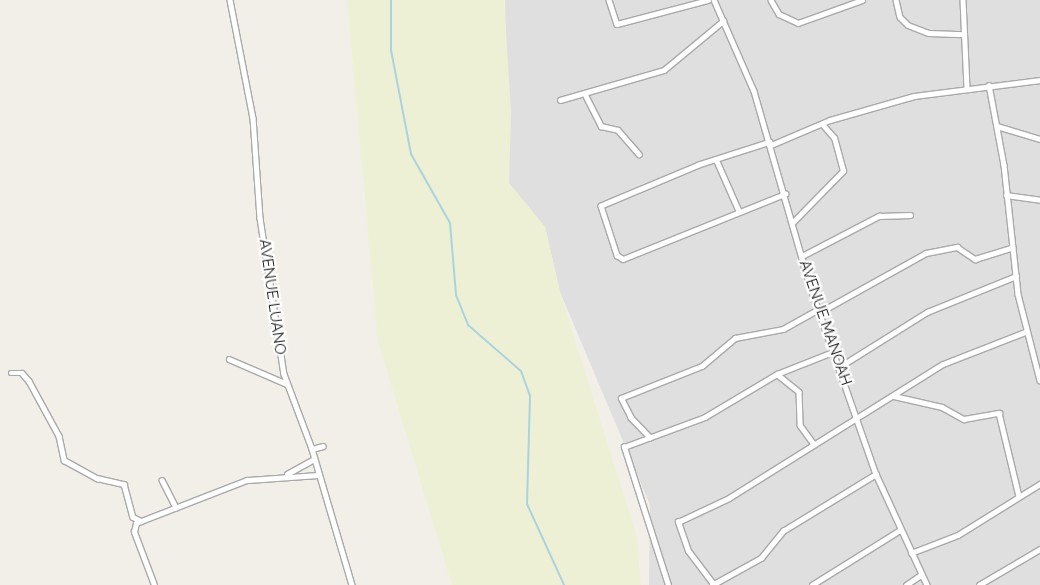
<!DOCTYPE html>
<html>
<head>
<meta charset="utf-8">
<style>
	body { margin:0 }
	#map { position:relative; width:1040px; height:585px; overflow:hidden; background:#f2efe9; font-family:Raleway,sans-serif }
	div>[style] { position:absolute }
	.residential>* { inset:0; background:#e0dfdf }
	.farmland>* { inset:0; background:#eef0d5 }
	.stream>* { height:2px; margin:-1px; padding:0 1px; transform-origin:1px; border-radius:1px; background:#aad3df }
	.roads { filter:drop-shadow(1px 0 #a9a9a9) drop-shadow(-1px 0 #a9a9a9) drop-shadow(0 1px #a9a9a9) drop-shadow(0 -1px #a9a9a9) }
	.street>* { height:4.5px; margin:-2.25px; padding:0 2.25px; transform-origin:2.25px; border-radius:2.25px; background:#fff }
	span { translate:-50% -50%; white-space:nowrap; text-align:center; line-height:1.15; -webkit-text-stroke:4.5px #fff; paint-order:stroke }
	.street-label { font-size:15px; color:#222 }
</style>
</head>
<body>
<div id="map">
	<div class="residential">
		<div style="clip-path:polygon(505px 0,1040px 0,1040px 585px,649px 585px,650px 505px,560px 292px,545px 227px,509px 183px)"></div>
	</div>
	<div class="farmland">
		<div style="clip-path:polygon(347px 0,504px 0,511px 112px,509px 183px,545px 227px,560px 292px,637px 537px,641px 585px,452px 585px,378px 342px)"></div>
	</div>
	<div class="stream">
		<div style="left:391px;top:0;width:50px;rotate:90deg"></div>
		<div style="left:391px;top:50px;width:106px;rotate:79.1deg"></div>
		<div style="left:411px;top:154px;width:79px;rotate:60.5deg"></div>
		<div style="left:450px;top:223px;width:72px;rotate:85.2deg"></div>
		<div style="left:456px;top:295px;width:32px;rotate:68deg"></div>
		<div style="left:468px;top:325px;width:70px;rotate:41deg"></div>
		<div style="left:521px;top:371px;width:27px;rotate:70deg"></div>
		<div style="left:530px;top:396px;width:108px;rotate:91.6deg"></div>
		<div style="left:527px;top:504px;width:89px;rotate:65.4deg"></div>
	</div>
	<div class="roads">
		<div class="street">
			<div style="left:230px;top:0;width:120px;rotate:79deg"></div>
			<div style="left:253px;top:118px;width:100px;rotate:86deg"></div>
			<div style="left:260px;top:218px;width:158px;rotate:81.3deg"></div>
			<div style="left:284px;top:374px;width:80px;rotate:69.5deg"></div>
			<div style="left:312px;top:449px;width:142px;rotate:73.6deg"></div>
			<div style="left:609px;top:0;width:25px;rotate:72deg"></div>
			<div style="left:617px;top:24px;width:94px;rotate:-14.8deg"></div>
			<div style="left:714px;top:0;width:99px;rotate:66.3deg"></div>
			<div style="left:754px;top:91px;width:200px;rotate:74deg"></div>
			<div style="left:809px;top:283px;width:202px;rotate:70.7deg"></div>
			<div style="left:876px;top:474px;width:122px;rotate:65.3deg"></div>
			<div style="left:771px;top:0;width:16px;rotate:60deg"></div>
			<div style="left:779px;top:14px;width:21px;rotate:25deg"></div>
			<div style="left:798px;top:23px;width:68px;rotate:-19.8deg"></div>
			<div style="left:896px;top:0;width:17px;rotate:77deg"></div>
			<div style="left:900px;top:17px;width:11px;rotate:45deg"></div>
			<div style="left:908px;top:25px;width:22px;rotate:21deg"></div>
			<div style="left:929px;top:33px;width:34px;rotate:2deg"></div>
			<div style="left:963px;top:0;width:87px;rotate:87.4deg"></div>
			<div style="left:989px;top:85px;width:81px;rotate:79.4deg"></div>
			<div style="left:1004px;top:165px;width:130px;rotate:83.8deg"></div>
			<div style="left:1018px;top:294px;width:89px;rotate:75.7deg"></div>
			<div style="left:586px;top:96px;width:34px;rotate:63deg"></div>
			<div style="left:601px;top:126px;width:17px;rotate:13deg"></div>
			<div style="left:618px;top:130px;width:32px;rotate:49deg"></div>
			<div style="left:560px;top:100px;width:108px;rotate:-16.1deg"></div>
			<div style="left:664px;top:70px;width:77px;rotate:-39.7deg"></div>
			<div style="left:997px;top:126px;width:45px;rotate:16.8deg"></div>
			<div style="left:770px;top:142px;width:75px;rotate:162.1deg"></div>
			<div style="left:699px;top:165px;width:106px;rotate:157.3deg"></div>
			<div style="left:601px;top:206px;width:52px;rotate:71.9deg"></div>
			<div style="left:617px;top:255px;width:7px;rotate:34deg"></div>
			<div style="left:623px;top:259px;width:175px;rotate:-21.9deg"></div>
			<div style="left:771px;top:145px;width:64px;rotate:-23deg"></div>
			<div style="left:830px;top:120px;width:87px;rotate:-15.9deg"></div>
			<div style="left:914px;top:96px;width:127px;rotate:-7.2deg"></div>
			<div style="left:716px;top:159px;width:57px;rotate:66.1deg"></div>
			<div style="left:1006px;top:195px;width:34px;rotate:8deg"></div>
			<div style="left:792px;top:223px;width:73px;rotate:-45.6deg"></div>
			<div style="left:843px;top:171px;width:34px;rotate:-105deg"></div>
			<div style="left:834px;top:138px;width:18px;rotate:-131deg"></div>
			<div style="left:802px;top:256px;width:87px;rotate:-27.5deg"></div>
			<div style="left:879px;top:216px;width:31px;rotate:-2deg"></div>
			<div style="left:820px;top:312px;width:121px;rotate:-29.1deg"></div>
			<div style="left:926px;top:253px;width:32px;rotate:-11deg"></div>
			<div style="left:957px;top:247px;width:22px;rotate:34deg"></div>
			<div style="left:975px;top:259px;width:39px;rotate:-17deg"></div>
			<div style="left:229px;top:359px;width:63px;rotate:23.3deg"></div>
			<div style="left:841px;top:366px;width:102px;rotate:-32.1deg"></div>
			<div style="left:927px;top:312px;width:96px;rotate:-22deg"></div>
			<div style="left:11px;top:373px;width:11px"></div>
			<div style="left:22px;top:373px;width:11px;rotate:49deg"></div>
			<div style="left:29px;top:381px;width:63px;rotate:61.4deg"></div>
			<div style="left:59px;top:436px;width:25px;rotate:78deg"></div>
			<div style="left:64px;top:460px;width:38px;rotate:29deg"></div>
			<div style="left:97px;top:478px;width:28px;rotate:13deg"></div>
			<div style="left:124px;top:484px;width:34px;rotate:75deg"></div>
			<div style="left:133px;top:517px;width:9px;rotate:27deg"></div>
			<div style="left:777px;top:374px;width:28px;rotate:39deg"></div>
			<div style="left:799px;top:392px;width:33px;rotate:88deg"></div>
			<div style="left:800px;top:425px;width:24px;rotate:54deg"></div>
			<div style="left:894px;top:396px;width:49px;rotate:12.9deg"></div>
			<div style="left:942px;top:407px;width:25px;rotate:29deg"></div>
			<div style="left:964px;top:419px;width:36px;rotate:-10deg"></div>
			<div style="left:999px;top:413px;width:85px;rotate:76.5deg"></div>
			<div style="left:650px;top:438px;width:28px;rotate:-134deg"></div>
			<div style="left:631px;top:418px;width:22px;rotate:-117deg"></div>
			<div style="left:621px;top:398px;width:87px;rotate:-21.6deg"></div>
			<div style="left:702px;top:366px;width:43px;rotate:-40.3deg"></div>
			<div style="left:735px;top:338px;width:49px;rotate:-10.6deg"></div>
			<div style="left:783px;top:329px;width:41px;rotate:-29.1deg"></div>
			<div style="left:312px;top:449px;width:11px;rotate:-15deg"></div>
			<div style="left:287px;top:474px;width:31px;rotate:-29deg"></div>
			<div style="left:162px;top:480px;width:31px;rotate:63deg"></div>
			<div style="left:911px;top:553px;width:50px;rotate:-21deg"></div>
			<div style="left:958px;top:535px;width:97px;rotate:-31.9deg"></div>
			<div style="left:713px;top:584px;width:41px;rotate:-127.1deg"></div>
			<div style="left:688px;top:551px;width:31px;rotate:-109deg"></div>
			<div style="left:678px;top:522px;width:56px;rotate:-25.2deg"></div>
			<div style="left:729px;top:498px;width:252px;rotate:-32.1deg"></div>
			<div style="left:943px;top:364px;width:88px;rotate:-21.3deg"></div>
			<div style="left:154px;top:585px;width:57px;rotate:-110.7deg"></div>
			<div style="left:134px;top:532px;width:9px;rotate:-77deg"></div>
			<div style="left:136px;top:523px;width:119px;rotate:-21.2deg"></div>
			<div style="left:247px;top:480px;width:72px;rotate:-4deg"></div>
			<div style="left:668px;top:585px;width:145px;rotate:-107.7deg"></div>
			<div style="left:624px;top:447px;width:86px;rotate:-20.3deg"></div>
			<div style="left:705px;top:417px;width:84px;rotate:-30.8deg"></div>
			<div style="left:777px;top:374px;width:62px;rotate:-21.6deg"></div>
			<div style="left:712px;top:585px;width:56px;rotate:-28.9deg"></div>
			<div style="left:761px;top:558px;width:35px;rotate:-51deg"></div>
			<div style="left:783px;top:531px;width:109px;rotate:-31.5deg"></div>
			<div style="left:812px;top:585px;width:104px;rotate:-32deg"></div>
			<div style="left:906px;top:585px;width:18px;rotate:-34deg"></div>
			<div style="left:979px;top:585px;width:71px;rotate:-30.5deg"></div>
		</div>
	</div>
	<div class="street-label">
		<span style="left:272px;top:297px;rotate:82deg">AVENUE LUANO</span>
		<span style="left:825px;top:323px;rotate:71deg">AVENUE MANOAH</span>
	</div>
</div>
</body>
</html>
